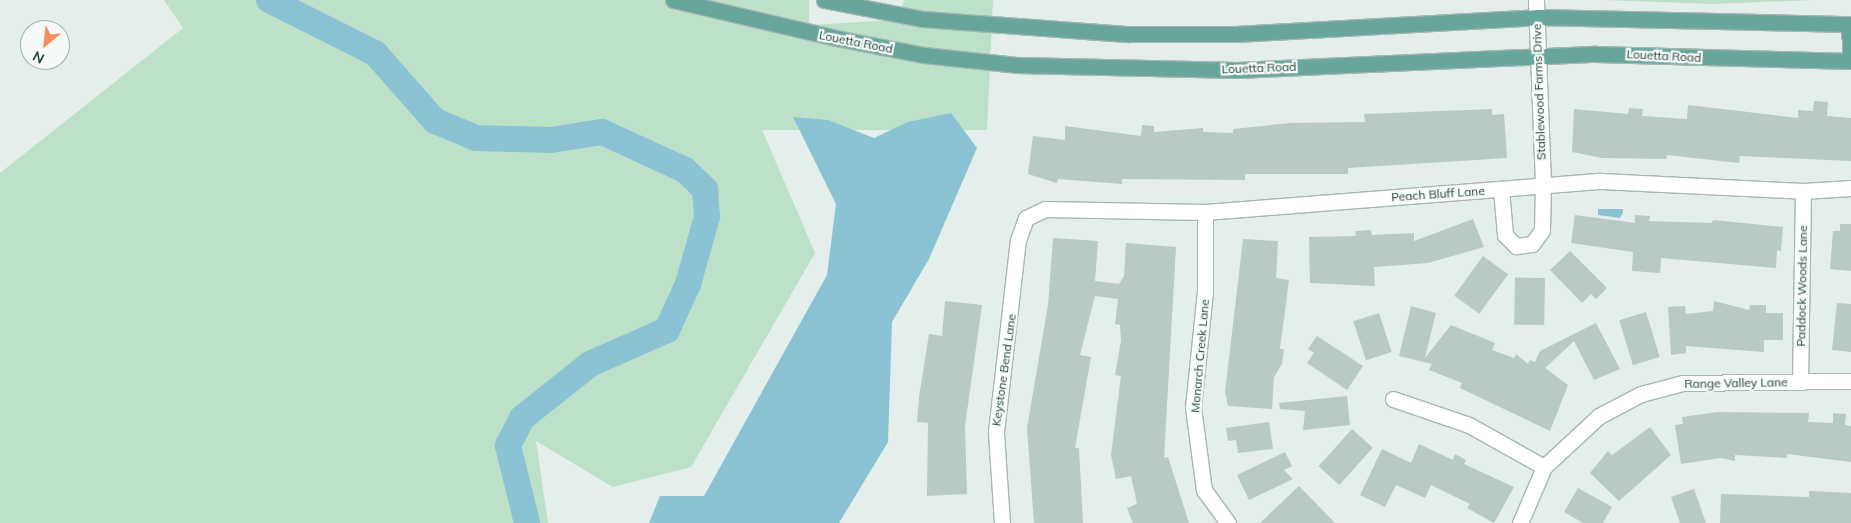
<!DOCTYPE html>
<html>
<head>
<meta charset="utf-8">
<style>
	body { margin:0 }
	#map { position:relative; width:1851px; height:523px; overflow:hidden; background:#e4eeeb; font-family:Mulish,sans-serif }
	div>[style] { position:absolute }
	.green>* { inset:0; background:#bde0c9 }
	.water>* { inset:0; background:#8bc3d4 }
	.river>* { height:26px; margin:-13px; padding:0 13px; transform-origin:13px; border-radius:13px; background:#8bc3d4 }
	.building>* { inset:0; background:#b9c9c4; transform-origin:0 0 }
	.roads { filter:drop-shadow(1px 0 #a6b7b3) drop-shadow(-1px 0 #a6b7b3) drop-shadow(0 1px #a6b7b3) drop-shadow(0 -1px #a6b7b3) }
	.minor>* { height:15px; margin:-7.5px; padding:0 7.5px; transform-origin:7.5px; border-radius:7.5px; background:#fff }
	.major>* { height:15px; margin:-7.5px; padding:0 7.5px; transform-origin:7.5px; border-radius:7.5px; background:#68a59a }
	span { translate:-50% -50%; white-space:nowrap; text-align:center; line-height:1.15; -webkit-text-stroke:4.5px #f5faf8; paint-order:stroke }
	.street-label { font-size:12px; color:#23413b }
	.north { position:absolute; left:20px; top:20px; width:50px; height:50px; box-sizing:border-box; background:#f5faf8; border:1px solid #a1b0ac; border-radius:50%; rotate:208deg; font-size:14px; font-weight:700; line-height:20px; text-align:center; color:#23413b }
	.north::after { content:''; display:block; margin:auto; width:18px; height:22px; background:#f68e5b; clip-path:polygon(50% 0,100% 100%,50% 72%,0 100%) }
</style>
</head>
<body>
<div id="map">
	<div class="green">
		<div style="clip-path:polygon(164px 0,809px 0,809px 25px,897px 20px,904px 0,993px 0,987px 130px,762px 130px,815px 253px,691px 467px,613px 487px,536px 441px,548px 523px,0 523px,0 173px,183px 28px)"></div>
		<div style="clip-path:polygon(1602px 0,1814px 0,1714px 4px)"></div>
	</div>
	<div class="water">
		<div style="clip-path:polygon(951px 113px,977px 148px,929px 259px,892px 322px,888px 442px,839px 523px,649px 523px,660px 496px,704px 496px,827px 275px,836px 204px,793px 117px,828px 120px,874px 138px,908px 122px)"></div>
		<div style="clip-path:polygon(1598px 209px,1623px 209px,1623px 213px,1620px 218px,1598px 215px)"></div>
	</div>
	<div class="river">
		<div style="left:269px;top:0;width:119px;rotate:26.6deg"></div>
		<div style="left:375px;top:53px;width:91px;rotate:48.6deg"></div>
		<div style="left:435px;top:121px;width:44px;rotate:22.5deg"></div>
		<div style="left:476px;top:138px;width:75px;rotate:1.5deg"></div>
		<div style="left:551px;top:140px;width:52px;rotate:-8.9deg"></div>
		<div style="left:602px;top:132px;width:91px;rotate:24.6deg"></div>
		<div style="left:685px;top:170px;width:28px;rotate:44deg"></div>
		<div style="left:705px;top:189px;width:28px;rotate:86deg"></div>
		<div style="left:707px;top:217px;width:70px;rotate:105.8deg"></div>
		<div style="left:688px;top:284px;width:51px;rotate:114.5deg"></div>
		<div style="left:667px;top:330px;width:84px;rotate:156.2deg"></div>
		<div style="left:590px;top:364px;width:87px;rotate:141.5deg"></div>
		<div style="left:522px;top:418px;width:31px;rotate:117deg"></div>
		<div style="left:508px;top:446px;width:79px;rotate:76.1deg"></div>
	</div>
	<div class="building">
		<div style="clip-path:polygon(1814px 101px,1828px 102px,1827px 116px,1851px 118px,1851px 161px,1740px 156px,1739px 163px,1667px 155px,1666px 159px,1602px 158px,1572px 152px,1574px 109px,1628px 114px,1629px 108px,1643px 109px,1642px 116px,1687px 119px,1688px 105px,1798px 118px,1798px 110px,1813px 111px)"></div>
		<div style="clip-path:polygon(1492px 109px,1492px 115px,1504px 114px,1507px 158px,1348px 168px,1348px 174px,1245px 174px,1245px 180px,1122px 179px,1122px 184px,1058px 179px,1057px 183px,1028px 174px,1033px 136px,1065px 140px,1065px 126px,1141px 136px,1142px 125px,1154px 126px,1154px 132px,1203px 128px,1203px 132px,1233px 133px,1233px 129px,1290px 123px,1365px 122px,1364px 114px)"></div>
		<div style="clip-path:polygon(1575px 215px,1635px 223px,1635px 215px,1650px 216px,1649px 221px,1712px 223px,1713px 220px,1783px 227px,1781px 251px,1777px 250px,1776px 268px,1661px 258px,1660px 273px,1632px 271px,1633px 252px,1571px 243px)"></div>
		<div style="clip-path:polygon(1473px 219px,1484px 247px,1428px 263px,1374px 267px,1375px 286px,1310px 283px,1309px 237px,1356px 236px,1355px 231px,1371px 230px,1372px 235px,1414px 233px,1414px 241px)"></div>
		<div style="clip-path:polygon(1840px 224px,1851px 224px,1851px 271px,1830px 269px,1833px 231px,1840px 231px)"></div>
		<div style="clip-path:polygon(1053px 238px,1098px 241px,1095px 281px,1119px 284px,1124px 276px,1126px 243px,1176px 247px,1164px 458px,1168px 457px,1189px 523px,1133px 523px,1127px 508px,1137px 504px,1131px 476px,1116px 479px,1111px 455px,1121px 376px,1115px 375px,1121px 341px,1120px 325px,1115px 324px,1118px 299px,1095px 296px,1080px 355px,1091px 357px,1075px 448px,1079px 448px,1083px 523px,1034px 523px,1027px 428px,1048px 305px)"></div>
		<div style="clip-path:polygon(1243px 239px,1278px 241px,1276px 278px,1289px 280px,1280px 349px,1284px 349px,1282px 364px,1274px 377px,1272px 409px,1228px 406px,1225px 392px)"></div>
		<div style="clip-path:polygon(1570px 251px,1607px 288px,1596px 299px,1591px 294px,1582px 303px,1550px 270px)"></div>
		<div style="left:1483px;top:256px;width:31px;height:49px;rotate:36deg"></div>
		<div style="left:1545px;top:278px;width:47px;height:30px;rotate:91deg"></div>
		<div style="clip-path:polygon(945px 301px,982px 305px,965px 426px,967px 494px,927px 496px,928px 423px,917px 422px,919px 397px,929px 334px,942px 336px)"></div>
		<div style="clip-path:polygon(1714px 301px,1749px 310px,1750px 305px,1766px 305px,1766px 313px,1783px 313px,1783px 340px,1764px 340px,1764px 352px,1686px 346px,1686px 353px,1671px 355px,1668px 307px,1685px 306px,1686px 314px,1713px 311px)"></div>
		<div style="clip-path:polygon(1837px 303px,1851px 304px,1851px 352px,1832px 350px)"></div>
		<div style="clip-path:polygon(1411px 306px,1436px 313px,1425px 358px,1451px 325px,1495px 343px,1492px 350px,1514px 358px,1516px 354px,1528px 364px,1530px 360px,1535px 362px,1540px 351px,1596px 323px,1620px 369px,1594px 380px,1574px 341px,1545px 368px,1568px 385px,1550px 431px,1460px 388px,1462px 383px,1429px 370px,1432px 364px,1399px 356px)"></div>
		<div style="left:1646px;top:312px;width:47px;height:28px;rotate:73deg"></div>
		<div style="left:1379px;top:313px;width:41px;height:27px;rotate:72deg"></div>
		<div style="clip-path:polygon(1317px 336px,1363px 366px,1347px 390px,1307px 363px,1314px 353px,1308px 349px)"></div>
		<div style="clip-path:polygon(1347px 396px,1350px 425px,1303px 430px,1305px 411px,1280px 409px,1279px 403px)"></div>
		<div style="clip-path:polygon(1718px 412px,1809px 413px,1808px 422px,1833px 423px,1833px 413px,1846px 414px,1845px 425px,1851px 426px,1851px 462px,1787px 454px,1787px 458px,1735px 455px,1735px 461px,1721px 458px,1681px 464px,1675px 425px,1683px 424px,1682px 417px)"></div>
		<div style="clip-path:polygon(1269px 422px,1273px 449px,1238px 453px,1236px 440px,1228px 441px,1226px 428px)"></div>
		<div style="clip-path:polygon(1650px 427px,1671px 455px,1619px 501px,1590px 473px,1608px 451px,1612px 455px)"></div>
		<div style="left:1352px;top:429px;width:28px;height:50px;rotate:42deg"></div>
		<div style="clip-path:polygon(1419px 444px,1453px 460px,1455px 454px,1466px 460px,1464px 464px,1514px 487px,1494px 523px,1467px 508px,1470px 504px,1431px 485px,1425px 498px,1396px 485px,1385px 507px,1360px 495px,1382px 449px,1411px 463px)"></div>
		<div style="clip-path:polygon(1285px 452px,1292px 466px,1284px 470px,1293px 479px,1249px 500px,1237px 475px)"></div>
		<div style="clip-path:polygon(1299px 486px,1335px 523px,1260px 523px)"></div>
		<div style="clip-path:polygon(1578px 488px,1612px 507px,1603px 523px,1583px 523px,1564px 512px)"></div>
		<div style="clip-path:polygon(1694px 489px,1706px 523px,1680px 523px,1671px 497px)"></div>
		<div style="clip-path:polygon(1809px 491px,1851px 493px,1851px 523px,1720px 523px,1721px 494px,1809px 497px)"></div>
	</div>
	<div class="roads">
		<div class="minor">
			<div style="left:1501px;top:189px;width:46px;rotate:85deg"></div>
			<div style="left:1505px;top:235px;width:16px;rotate:45deg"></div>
			<div style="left:1516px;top:246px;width:16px;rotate:-7deg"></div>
			<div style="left:1532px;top:244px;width:17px;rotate:-54deg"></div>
			<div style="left:1542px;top:230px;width:46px;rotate:-88.8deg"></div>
			<div style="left:1543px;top:184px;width:184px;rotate:-92.2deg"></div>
			<div style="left:1205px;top:212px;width:79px;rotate:90deg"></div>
			<div style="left:1205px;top:291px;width:117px;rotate:95.9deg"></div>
			<div style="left:1193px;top:407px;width:84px;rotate:82.5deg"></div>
			<div style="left:1204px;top:490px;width:41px;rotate:54deg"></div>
			<div style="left:1800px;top:382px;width:191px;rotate:-89.1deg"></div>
			<div style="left:1393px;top:399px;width:80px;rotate:18.9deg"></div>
			<div style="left:1469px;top:425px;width:86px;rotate:29.2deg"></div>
			<div style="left:1002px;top:523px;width:91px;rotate:-93.8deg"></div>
			<div style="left:996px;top:432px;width:193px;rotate:-83.5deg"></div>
			<div style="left:1018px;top:240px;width:23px;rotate:-70deg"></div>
			<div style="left:1026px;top:218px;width:21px;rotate:-25deg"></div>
			<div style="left:1045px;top:209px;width:160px;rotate:1.1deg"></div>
			<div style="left:1205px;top:212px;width:397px;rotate:-4.5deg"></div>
			<div style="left:1601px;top:181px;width:202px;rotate:2.8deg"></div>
			<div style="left:1803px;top:191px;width:48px;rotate:-3.6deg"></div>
			<div style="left:1520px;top:523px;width:61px;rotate:-66.8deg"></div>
			<div style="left:1544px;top:467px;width:75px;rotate:-42.8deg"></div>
			<div style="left:1599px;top:416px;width:47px;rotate:-27.6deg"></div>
			<div style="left:1641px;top:394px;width:43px;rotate:-14.7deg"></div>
			<div style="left:1683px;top:383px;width:168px;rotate:-0.7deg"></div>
		</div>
		<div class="major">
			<div style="left:673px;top:0;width:167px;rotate:13.1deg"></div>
			<div style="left:836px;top:38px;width:90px;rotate:10.9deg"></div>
			<div style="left:924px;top:55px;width:95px;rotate:6.1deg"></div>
			<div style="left:1018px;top:65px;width:219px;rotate:1.3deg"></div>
			<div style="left:1237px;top:70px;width:359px;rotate:-2.6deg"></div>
			<div style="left:1596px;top:54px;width:255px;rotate:1.6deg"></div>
			<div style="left:824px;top:0;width:101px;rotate:10.9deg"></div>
			<div style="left:923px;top:19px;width:207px;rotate:4.2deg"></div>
			<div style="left:1129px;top:34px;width:107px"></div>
			<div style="left:1236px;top:34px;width:301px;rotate:-3.2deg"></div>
			<div style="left:1537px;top:17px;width:314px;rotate:1.3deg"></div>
			<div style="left:1849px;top:24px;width:37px;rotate:88deg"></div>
		</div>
	</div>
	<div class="street-label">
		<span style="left:856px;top:42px;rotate:11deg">Louetta Road</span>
		<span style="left:1664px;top:56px;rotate:3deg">Louetta Road</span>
		<span style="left:1259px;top:68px;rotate:-2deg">Louetta Road</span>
		<span style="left:1539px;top:92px;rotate:-92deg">Stablewood Farms Drive</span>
		<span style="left:1438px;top:194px;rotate:-4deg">Peach Bluff Lane</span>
		<span style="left:1802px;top:286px;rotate:-89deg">Paddock Woods Lane</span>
		<span style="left:1200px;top:356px;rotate:-85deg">Monarch Creek Lane</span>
		<span style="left:1004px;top:370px;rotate:-82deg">Keystone Bend Lane</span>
		<span style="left:1736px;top:383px;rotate:-1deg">Range Valley Lane</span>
	</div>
	<div class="north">N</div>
</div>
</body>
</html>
